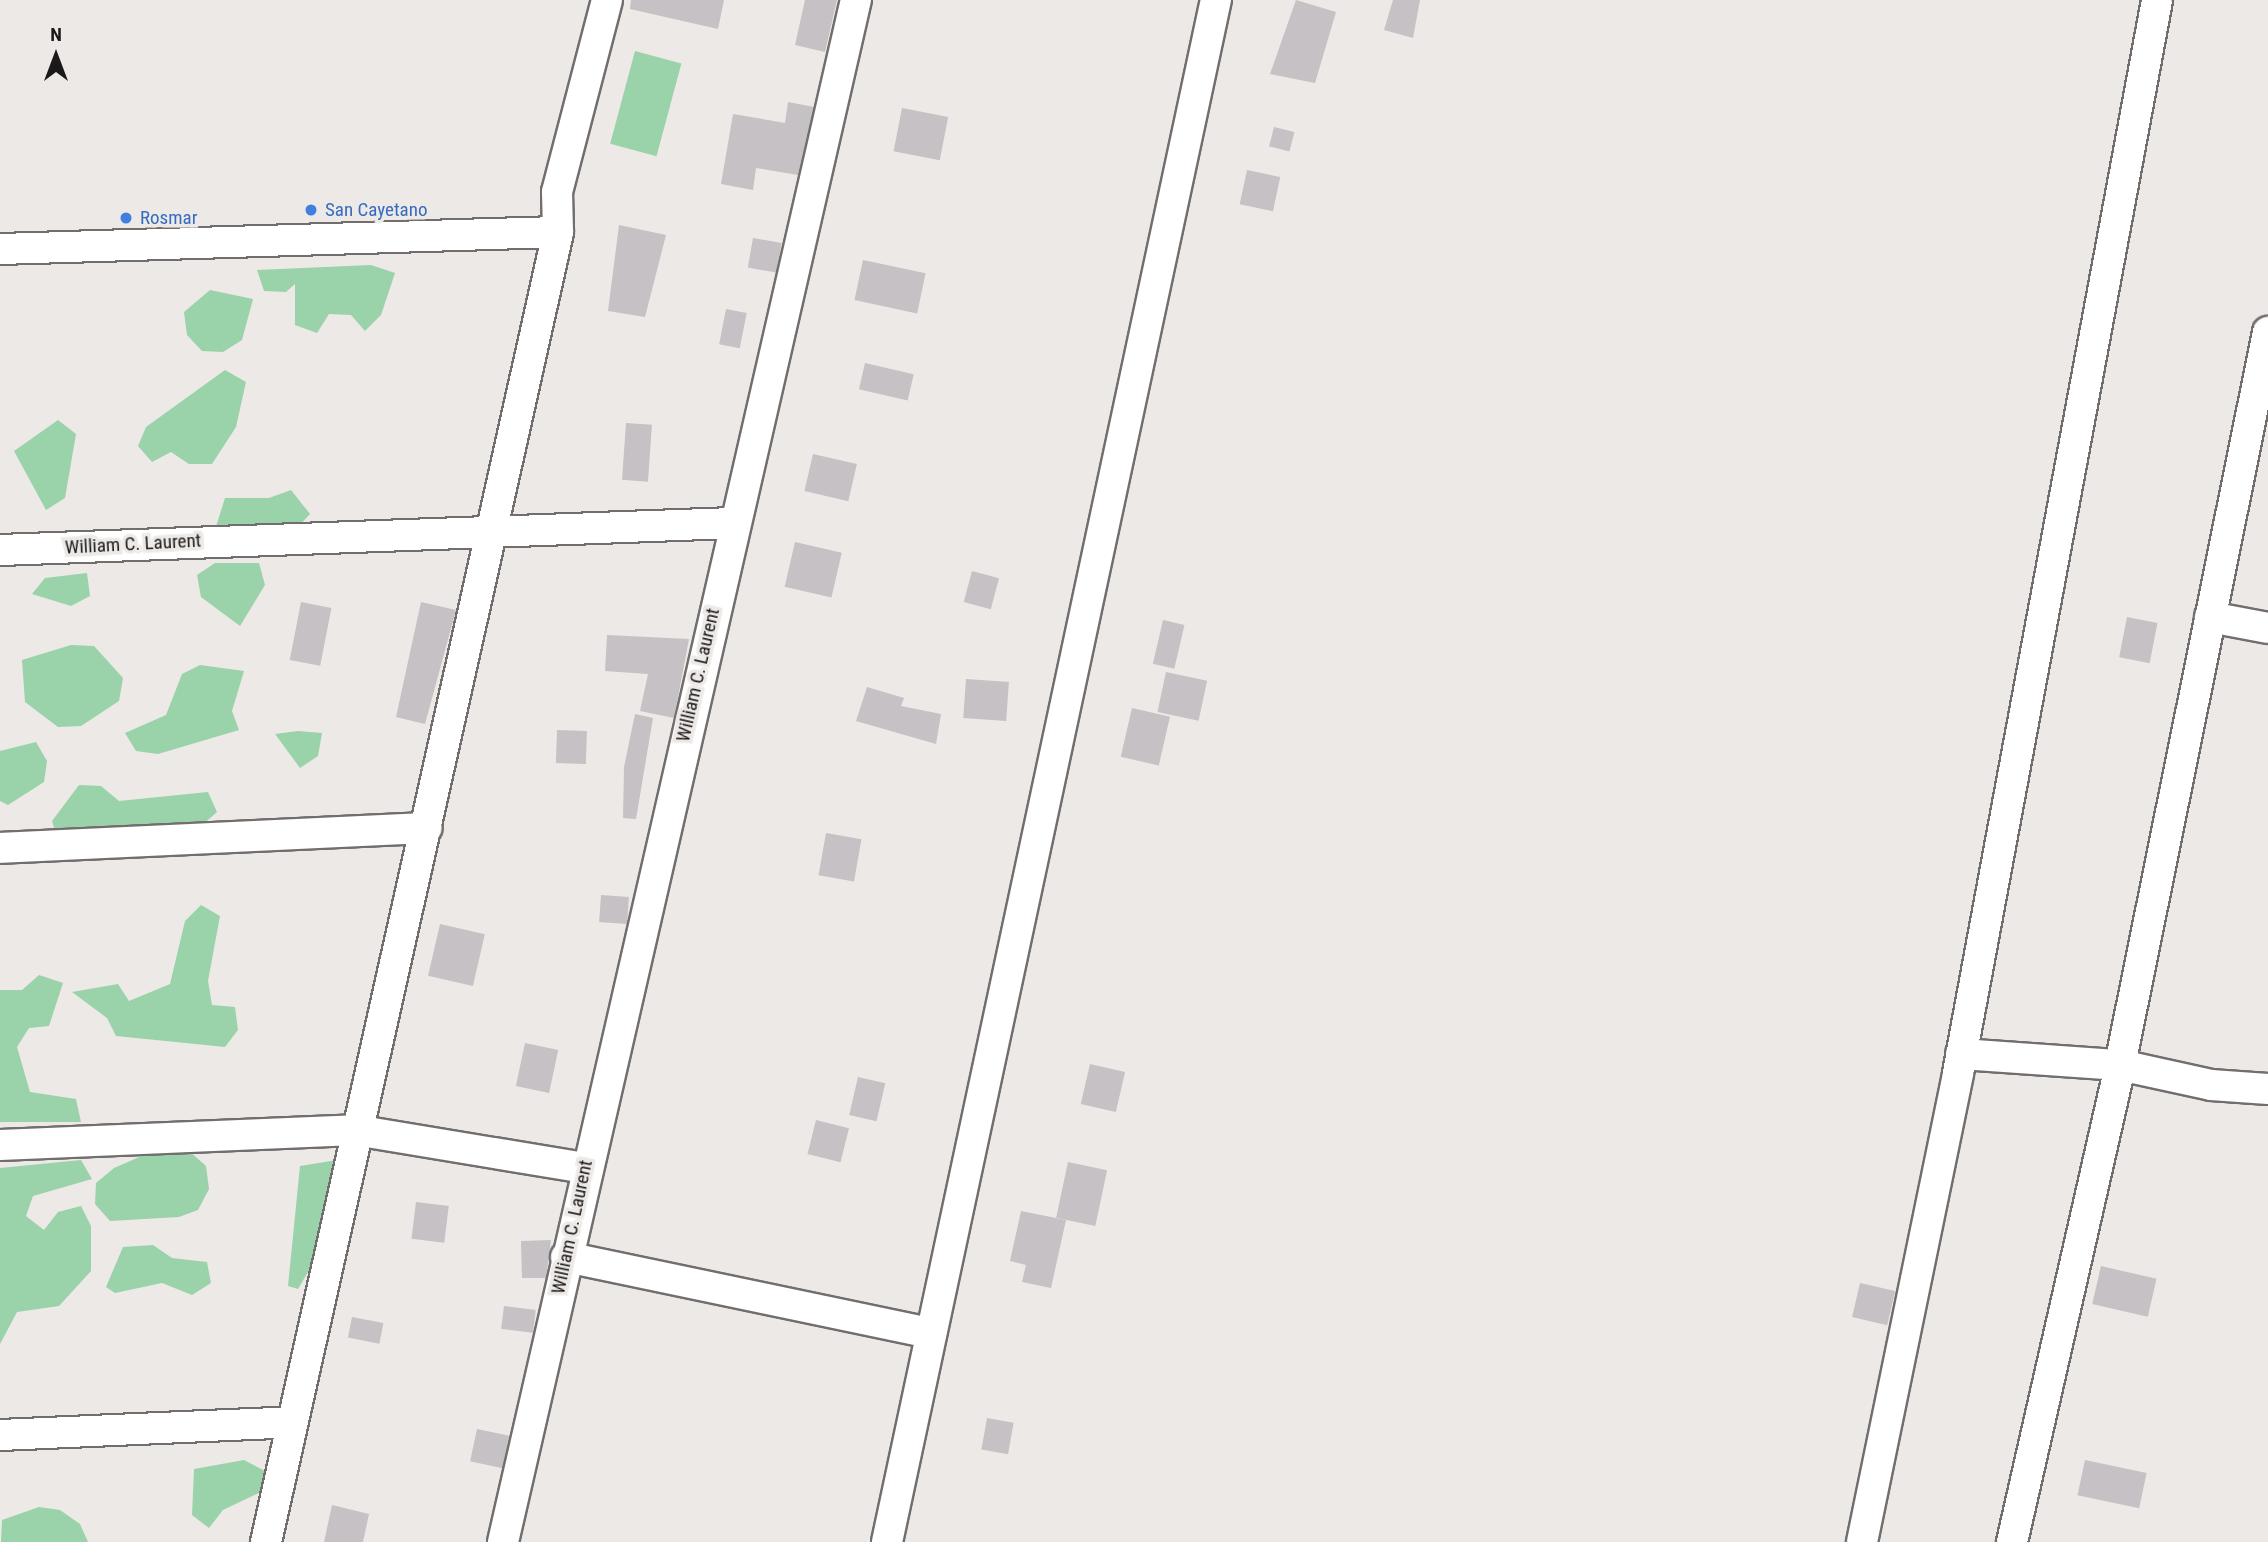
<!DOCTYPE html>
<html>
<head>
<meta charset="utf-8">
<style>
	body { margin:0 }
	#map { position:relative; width:2268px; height:1542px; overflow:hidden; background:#ede9e7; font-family:"Roboto Condensed",sans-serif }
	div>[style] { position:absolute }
	.green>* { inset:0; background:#9ad2a9; transform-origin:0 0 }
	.building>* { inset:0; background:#c5c1c4; transform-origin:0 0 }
	.roads { filter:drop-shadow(2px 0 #726e6d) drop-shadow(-2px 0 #726e6d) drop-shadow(0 2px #726e6d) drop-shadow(0 -2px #726e6d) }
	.minor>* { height:30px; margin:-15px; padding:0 15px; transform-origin:15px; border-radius:15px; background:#fff }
	.dots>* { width:19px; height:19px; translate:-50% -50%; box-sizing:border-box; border:4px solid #ede9e7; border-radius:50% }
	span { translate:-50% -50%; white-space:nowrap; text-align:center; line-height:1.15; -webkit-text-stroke:7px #ede9e7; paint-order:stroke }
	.shop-label { font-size:19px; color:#366cbe }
	.left { translate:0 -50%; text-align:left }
	.street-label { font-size:19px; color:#1b1919 }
	.north { position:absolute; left:21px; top:21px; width:70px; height:70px; -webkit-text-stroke:5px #ede9e7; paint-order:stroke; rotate:0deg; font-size:19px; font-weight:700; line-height:28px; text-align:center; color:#1b1919 }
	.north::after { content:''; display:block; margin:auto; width:24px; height:32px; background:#1b1919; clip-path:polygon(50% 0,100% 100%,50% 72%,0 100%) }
</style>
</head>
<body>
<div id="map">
	<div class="green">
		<div style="left:635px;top:51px;width:48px;height:96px;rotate:15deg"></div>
		<div style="clip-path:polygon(371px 265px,395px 273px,381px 315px,365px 331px,351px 315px,329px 314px,317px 333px,295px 325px,295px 284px,286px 292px,264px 291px,257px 270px)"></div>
		<div style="clip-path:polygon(210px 290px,253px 299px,242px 340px,223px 352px,202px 351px,187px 335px,184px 312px)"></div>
		<div style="clip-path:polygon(225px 370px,246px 382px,236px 427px,212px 464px,189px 464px,171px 452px,152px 462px,138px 446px,146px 427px)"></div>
		<div style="clip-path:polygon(58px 420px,76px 434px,65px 498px,46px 510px,14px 451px)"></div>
		<div style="clip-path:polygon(291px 490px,310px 514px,295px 530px,212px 539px,225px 498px,269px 498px)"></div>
		<div style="clip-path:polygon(215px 563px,259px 563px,265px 585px,240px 626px,201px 597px,197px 575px)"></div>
		<div style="clip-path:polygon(87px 573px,90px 596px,71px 606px,32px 594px,45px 578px)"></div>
		<div style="clip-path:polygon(71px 645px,94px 646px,123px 678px,119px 701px,81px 726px,58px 727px,25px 702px,22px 660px)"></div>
		<div style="clip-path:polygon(200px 665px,244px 671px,232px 711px,239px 730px,158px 754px,136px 751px,125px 733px,166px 715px,182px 674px)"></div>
		<div style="clip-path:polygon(298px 731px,322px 733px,318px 756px,300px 768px,275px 734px)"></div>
		<div style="clip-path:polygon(36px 742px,47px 761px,44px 782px,8px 805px,0 801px,0 751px)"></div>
		<div style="clip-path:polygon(79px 785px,101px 786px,119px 801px,208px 792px,217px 812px,200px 827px,179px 824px,143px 848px,58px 841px,52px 821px)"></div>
		<div style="clip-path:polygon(201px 905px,220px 916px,208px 981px,212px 1005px,235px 1007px,238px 1030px,225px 1047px,116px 1036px,107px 1018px,72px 992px,118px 984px,129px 1001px,170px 984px,185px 921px)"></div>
		<div style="clip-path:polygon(39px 975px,63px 983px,49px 1026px,29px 1028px,17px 1047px,30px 1092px,76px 1099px,81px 1122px,0 1122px,0 990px,22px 990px)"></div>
		<div style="clip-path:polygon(167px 1145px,188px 1150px,206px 1166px,209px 1189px,198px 1210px,179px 1217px,110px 1221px,95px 1204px,96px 1183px,114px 1168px)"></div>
		<div style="clip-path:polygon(81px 1160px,92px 1179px,33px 1196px,26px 1216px,44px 1230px,58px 1212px,81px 1206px,91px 1226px,91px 1271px,59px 1306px,17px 1312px,0 1344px,0 1168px)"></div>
		<div style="clip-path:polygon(337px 1160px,345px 1209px,298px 1289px,288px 1286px,300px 1166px)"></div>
		<div style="clip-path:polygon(153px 1245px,172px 1258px,207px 1262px,211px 1283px,192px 1295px,162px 1283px,115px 1293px,106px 1287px,123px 1247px)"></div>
		<div style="clip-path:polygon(244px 1460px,265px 1471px,261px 1492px,223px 1510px,209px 1528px,192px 1515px,194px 1469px)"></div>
		<div style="clip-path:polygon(39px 1507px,60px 1510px,80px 1524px,88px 1542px,1px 1542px,2px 1520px)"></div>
	</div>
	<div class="building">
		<div style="clip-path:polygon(631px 0,724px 0,718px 29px,630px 9px)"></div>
		<div style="clip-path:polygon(805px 0,837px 0,825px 52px,795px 45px)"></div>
		<div style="clip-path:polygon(1296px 0,1336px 12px,1315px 83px,1270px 74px)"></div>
		<div style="clip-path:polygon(1393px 0,1420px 0,1413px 38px,1384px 30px)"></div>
		<div style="clip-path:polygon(788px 102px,814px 107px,798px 175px,756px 168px,753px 190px,721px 184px,733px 114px,785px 123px)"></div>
		<div style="left:902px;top:108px;width:47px;height:44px;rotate:11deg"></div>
		<div style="left:1274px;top:127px;width:21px;height:20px;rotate:14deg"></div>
		<div style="left:1247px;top:170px;width:34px;height:35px;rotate:12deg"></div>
		<div style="clip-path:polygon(619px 225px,666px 235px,645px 317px,608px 311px)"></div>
		<div style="left:753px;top:238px;width:29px;height:30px;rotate:10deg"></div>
		<div style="left:863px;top:260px;width:64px;height:41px;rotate:12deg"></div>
		<div style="left:726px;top:309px;width:21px;height:36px;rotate:11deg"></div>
		<div style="left:865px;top:363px;width:50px;height:27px;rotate:13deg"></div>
		<div style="left:626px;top:423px;width:26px;height:57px;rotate:4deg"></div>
		<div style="left:813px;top:454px;width:45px;height:38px;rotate:13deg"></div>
		<div style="left:795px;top:542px;width:48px;height:46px;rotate:13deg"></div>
		<div style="left:972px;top:571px;width:28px;height:32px;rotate:15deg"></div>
		<div style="left:301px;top:602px;width:31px;height:59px;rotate:11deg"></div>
		<div style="clip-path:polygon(421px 602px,456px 610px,425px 724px,396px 717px)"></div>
		<div style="left:2127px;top:617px;width:31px;height:41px;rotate:11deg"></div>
		<div style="left:1163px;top:620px;width:22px;height:45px;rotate:13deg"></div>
		<div style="clip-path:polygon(607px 635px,689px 639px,674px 718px,640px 711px,648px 674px,605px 671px)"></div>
		<div style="left:1166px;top:672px;width:42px;height:41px;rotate:12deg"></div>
		<div style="left:966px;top:679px;width:43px;height:39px;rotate:4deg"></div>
		<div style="clip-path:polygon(867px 687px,904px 698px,901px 706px,941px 714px,936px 744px,856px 721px)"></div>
		<div style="left:1132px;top:708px;width:39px;height:50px;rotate:13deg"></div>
		<div style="clip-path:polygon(635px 714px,653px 718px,636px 819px,623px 818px,624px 767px)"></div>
		<div style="left:557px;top:730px;width:30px;height:33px;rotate:2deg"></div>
		<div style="left:826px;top:833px;width:36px;height:43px;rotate:10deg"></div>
		<div style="left:601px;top:895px;width:28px;height:27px;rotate:4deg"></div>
		<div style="left:440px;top:924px;width:46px;height:53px;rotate:13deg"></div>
		<div style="left:525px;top:1043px;width:34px;height:44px;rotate:12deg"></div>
		<div style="left:1090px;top:1064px;width:36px;height:41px;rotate:13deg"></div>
		<div style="left:858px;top:1077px;width:28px;height:39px;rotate:13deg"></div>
		<div style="left:816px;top:1120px;width:34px;height:35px;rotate:14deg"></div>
		<div style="left:1068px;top:1162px;width:40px;height:57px;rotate:12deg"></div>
		<div style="left:416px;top:1202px;width:33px;height:37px;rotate:7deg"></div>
		<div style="clip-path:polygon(1021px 1211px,1066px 1220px,1051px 1288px,1022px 1282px,1026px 1265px,1010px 1261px)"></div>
		<div style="clip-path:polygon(551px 1240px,546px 1278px,522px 1278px,521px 1241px)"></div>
		<div style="left:2101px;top:1266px;width:57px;height:39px;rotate:13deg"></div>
		<div style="left:1860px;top:1283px;width:36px;height:35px;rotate:13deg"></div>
		<div style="left:504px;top:1306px;width:32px;height:23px;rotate:7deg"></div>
		<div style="left:352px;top:1317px;width:32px;height:21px;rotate:11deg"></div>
		<div style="left:987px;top:1418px;width:27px;height:32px;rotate:10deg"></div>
		<div style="left:477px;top:1429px;width:33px;height:33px;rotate:12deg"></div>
		<div style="left:2085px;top:1460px;width:63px;height:36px;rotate:12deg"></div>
		<div style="clip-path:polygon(332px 1505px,369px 1514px,363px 1542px,324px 1542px)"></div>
	</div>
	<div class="roads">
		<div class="minor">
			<div style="left:0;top:249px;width:558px;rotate:-1.75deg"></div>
			<div style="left:0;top:550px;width:733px;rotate:-2.11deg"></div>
			<div style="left:2210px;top:617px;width:59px;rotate:10.7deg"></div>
			<div style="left:0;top:848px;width:427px;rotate:-2.7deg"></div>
			<div style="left:1961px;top:1054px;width:159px;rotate:4deg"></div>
			<div style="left:2120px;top:1065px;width:93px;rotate:12.4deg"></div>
			<div style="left:2211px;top:1085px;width:57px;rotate:4deg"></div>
			<div style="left:0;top:1145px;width:355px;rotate:-2.4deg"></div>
			<div style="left:355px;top:1130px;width:233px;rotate:9.4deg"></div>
			<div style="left:566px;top:1257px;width:373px;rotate:11.8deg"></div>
			<div style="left:0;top:1435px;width:292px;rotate:-2.5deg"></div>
			<div style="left:266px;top:1542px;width:1342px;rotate:-77.43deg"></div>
			<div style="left:558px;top:232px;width:40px;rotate:-91.4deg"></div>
			<div style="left:557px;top:192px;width:198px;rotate:-75.4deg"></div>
			<div style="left:503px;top:1542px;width:1582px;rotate:-77.11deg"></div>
			<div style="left:887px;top:1542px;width:1577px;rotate:-77.96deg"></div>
			<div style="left:1862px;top:1542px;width:479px;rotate:-78.4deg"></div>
			<div style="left:1958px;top:1073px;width:1091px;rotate:-79.49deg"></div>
			<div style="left:2012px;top:1542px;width:489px;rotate:-77.2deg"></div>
			<div style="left:2120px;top:1065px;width:748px;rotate:-78.58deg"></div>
		</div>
	</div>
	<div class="dots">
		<div style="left:311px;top:210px;background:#3f7fe0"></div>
		<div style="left:126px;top:218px;background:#3f7fe0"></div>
	</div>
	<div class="shop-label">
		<span class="left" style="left:325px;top:210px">San Cayetano</span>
		<span class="left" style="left:140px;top:218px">Rosmar</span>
	</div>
	<div class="street-label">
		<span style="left:133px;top:544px;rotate:-3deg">William C. Laurent</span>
		<span style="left:698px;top:675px;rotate:-77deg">William C. Laurent</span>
		<span style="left:572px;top:1227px;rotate:-78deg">William C. Laurent</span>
	</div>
	<div class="north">N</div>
</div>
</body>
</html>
